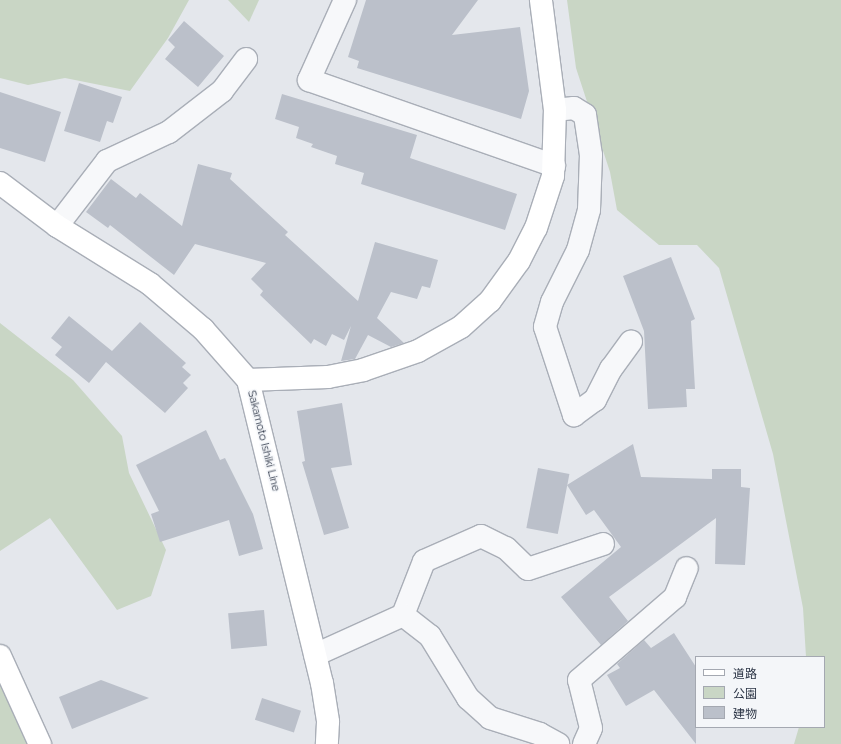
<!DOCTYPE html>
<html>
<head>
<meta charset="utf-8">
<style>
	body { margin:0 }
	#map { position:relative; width:841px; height:744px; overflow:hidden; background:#e4e7ec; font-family:Raleway,"Noto Sans JP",sans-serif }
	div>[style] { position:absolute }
	.green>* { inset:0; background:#c9d6c5 }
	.building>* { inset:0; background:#bbc0ca; transform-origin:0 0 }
	.roads { filter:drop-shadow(1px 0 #a9aeb7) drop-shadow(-1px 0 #a9aeb7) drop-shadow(0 1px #a9aeb7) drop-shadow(0 -1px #a9aeb7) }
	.street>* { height:22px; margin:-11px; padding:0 11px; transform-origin:11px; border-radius:11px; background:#f7f8fa }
	.secondary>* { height:22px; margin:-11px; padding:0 11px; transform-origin:11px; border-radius:11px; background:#fff }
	span { translate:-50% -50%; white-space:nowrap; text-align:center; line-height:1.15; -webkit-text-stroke:3px #f4f6f9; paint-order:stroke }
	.street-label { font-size:11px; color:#2b3445 }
	.legend { position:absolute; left:695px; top:656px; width:130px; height:72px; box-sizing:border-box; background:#f4f6f9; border:1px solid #a4a8b1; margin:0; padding:5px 7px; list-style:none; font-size:12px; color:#2b3445 }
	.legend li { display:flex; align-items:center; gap:8px; height:20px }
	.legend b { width:20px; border:1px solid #a4a8b1 }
</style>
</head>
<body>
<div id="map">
	<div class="green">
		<div style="clip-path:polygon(0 0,189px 0,168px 38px,130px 91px,65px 78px,28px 85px,0 78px)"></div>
		<div style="clip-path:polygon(228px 0,259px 0,249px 22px)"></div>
		<div style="clip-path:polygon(567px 0,841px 0,841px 744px,794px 744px,799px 727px,824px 727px,824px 657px,806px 657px,803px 608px,773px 454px,719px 268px,697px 245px,659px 245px,617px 210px,610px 172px,576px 68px)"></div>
		<div style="clip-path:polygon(0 323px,73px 380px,122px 436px,129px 473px,166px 550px,151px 596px,117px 610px,50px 518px,0 551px)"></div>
		<div style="clip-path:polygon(0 654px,29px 744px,0 744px)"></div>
	</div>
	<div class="building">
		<div style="clip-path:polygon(366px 0,478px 0,452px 35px,520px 27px,529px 91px,521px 119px,357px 68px,359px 61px,348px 57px)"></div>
		<div style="clip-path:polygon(184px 21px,224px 56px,198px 87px,165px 59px,175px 47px,168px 40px)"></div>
		<div style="clip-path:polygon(79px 83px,122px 97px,113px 123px,107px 121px,100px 142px,64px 131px)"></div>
		<div style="clip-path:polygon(0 92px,61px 112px,45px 162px,0 148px)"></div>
		<div style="clip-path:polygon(282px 94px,417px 135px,410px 158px,517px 194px,505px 230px,361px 184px,364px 173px,335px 164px,337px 156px,311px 147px,313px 144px,296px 138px,299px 127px,275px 119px)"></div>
		<div style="clip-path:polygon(198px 164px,232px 173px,230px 179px,288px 232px,285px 235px,358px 301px,375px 242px,438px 260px,430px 288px,422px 286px,417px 299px,391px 292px,377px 318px,404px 343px,391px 347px,368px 335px,355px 359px,341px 361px,351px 326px,344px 340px,332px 334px,326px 346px,314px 339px,311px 344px,260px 295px,263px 291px,251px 279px,266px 263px,195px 244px,174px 275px,110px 225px,108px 228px,86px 212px,111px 179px,136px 198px,140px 193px,182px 226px)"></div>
		<div style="clip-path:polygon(671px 257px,695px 319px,691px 321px,695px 389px,686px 389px,687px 407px,648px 409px,644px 331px,623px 276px)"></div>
		<div style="clip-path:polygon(69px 316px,112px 351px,140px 322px,186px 363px,182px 367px,191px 375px,183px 383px,188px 388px,165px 413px,106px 362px,89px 383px,55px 355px,62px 347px,51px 338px)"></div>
		<div style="clip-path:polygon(342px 403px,352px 465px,331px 468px,349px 528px,324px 535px,302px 462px,305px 461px,297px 411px)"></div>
		<div style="clip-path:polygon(206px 430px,220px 460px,225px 458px,253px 514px,263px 549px,239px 556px,229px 520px,160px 542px,151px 514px,159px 511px,136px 465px)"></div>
		<div style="clip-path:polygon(633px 444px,641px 477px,712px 479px,712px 469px,741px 469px,741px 487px,750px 488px,745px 565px,715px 564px,716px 518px,609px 597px,628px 621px,601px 645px,561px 597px,621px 547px,594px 510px,586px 515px,567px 485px)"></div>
		<div style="left:538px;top:468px;width:32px;height:61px;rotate:11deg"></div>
		<div style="left:264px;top:610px;width:36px;height:36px;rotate:85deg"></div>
		<div style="clip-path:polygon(674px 633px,696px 667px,696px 744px,654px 690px,626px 706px,607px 675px,620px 668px,617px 664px,644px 640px,651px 648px)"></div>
		<div style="clip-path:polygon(101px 680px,149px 698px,72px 729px,59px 697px)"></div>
		<div style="left:262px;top:698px;width:41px;height:23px;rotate:18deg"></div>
	</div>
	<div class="roads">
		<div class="street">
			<div style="left:345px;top:0;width:88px;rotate:114.2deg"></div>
			<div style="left:309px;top:80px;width:260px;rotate:19.3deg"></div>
			<div style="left:555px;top:110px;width:19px;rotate:-6deg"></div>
			<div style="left:574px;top:108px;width:13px;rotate:32deg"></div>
			<div style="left:585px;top:115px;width:40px;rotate:81.5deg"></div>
			<div style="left:591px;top:155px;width:55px;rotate:92.1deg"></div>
			<div style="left:589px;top:210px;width:41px;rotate:105.4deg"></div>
			<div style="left:578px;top:250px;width:58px;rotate:116.6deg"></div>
			<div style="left:552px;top:302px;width:26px;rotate:106deg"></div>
			<div style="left:545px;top:327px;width:93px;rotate:71.8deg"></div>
			<div style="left:574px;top:415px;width:26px;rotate:-36deg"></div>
			<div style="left:595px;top:400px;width:35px;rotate:-63deg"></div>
			<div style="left:611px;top:369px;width:34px;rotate:-54deg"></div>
			<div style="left:57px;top:226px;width:82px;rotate:-52.4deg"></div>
			<div style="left:107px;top:161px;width:68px;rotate:-25.1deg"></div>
			<div style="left:169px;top:132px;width:67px;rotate:-37.7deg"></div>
			<div style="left:222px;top:91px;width:40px;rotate:-53deg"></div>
			<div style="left:403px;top:615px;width:58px;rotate:-68.7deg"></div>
			<div style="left:424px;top:561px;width:62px;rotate:-23.7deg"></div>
			<div style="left:481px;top:536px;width:28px;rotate:26deg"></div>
			<div style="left:506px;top:548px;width:30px;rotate:44deg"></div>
			<div style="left:528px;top:569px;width:79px;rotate:-18.4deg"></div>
			<div style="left:315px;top:655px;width:97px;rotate:-24.4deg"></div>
			<div style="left:403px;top:615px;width:34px;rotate:38deg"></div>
			<div style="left:430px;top:636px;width:73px;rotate:58.5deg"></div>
			<div style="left:468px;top:698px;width:30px;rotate:42deg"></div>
			<div style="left:490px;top:718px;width:52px;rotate:17.7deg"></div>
			<div style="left:540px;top:734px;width:21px;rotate:29deg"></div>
			<div style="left:584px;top:744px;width:17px;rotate:-66deg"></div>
			<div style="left:591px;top:728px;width:49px;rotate:-104deg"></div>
			<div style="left:579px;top:680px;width:127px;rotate:-40.8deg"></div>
			<div style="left:675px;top:597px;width:31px;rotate:-68deg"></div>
		</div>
		<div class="secondary">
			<div style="left:0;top:183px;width:71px;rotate:37deg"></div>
			<div style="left:57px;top:226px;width:110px;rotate:31.9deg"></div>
			<div style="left:150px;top:284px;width:70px;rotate:40.3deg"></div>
			<div style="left:203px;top:329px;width:68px;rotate:48.6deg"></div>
			<div style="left:248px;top:380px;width:312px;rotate:76.3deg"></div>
			<div style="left:322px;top:683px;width:39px;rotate:81deg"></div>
			<div style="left:328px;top:722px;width:22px;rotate:93deg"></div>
			<div style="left:248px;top:380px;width:80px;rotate:-2.1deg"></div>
			<div style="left:328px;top:377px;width:36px;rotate:-11deg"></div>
			<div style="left:363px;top:370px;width:58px;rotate:-19.1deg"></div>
			<div style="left:418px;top:351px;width:49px;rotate:-29.2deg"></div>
			<div style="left:461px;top:327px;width:39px;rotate:-42deg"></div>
			<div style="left:490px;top:301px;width:49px;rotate:-54.1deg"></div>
			<div style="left:519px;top:261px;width:37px;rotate:-63deg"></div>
			<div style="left:536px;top:228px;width:55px;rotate:-71.9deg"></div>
			<div style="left:553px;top:176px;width:66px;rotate:-88.3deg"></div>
			<div style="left:555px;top:110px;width:111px;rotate:-97.3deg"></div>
			<div style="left:0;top:656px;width:97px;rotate:65.6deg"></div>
		</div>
	</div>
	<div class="street-label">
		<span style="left:263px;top:441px;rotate:76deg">Sakamoto Ishiki Line</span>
	</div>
	<ul class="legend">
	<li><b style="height:5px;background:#fff"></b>道路</li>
	<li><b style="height:11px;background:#c9d6c5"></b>公園</li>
	<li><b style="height:11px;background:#bbc0ca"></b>建物</li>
	</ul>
</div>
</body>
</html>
